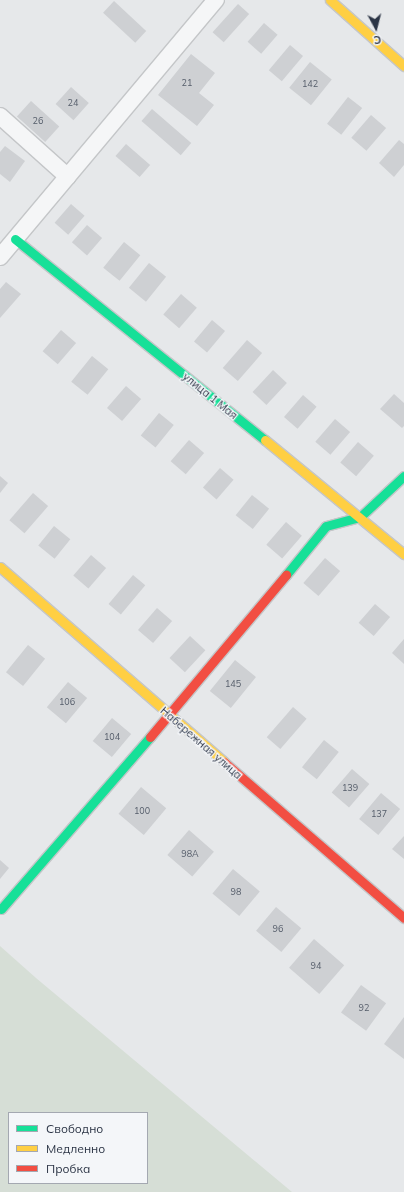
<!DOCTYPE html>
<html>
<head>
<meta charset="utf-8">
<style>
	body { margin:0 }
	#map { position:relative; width:404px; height:1192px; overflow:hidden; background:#e6e8ea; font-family:Mulish,sans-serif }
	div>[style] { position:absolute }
	.green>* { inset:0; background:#d6ded6 }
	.building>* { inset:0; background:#ced0d3; transform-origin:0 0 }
	.roads { filter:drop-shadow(1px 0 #c4c6c8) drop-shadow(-1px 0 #c4c6c8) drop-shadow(0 1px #c4c6c8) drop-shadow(0 -1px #c4c6c8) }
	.street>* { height:16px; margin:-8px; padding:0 8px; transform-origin:8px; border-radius:8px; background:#f5f6f7 }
	.fast>* { height:9px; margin:-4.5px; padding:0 4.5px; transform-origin:4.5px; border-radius:4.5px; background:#16e098 }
	.slow>* { height:9px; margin:-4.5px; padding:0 4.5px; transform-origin:4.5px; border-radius:4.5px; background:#ffcf43 }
	.jam>* { height:9px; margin:-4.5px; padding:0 4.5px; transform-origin:4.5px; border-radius:4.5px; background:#f24e42 }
	span { translate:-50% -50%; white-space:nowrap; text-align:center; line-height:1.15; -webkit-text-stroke:3px #f4f6f9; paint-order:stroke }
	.number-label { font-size:9px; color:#545c69 }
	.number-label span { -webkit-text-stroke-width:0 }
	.street-label { font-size:11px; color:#2b3445 }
	.legend { position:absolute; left:8px; top:1112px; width:140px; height:72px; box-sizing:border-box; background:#f4f6f9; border:1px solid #a4a8b1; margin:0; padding:5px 7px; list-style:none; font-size:12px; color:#2b3445 }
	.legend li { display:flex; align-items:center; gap:8px; height:20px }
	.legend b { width:20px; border:1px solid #a4a8b1 }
	.north { position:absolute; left:356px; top:8px; width:40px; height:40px; -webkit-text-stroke:3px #f4f6f9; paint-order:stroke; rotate:173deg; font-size:11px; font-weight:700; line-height:16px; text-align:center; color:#2b3445 }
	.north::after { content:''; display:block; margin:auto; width:14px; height:18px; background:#2b3445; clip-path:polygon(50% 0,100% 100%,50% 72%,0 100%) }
</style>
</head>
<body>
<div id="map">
	<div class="green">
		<div style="clip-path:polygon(evenodd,0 946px,36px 978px,292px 1192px,0 1192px,0 946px,9px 1113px,147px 1113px,147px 1183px,9px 1183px,9px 1113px)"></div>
	</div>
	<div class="building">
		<div style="left:114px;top:1px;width:44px;height:16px;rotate:43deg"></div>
		<div style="left:238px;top:4px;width:15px;height:38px;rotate:42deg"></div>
		<div style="left:264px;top:23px;width:18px;height:25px;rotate:41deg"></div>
		<div style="left:290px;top:45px;width:17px;height:33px;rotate:40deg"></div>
		<div style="clip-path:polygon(191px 54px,215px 73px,199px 93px,214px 105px,197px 126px,158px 95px)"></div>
		<div style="left:310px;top:62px;width:28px;height:33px;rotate:39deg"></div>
		<div style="left:71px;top:87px;width:24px;height:23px;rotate:42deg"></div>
		<div style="left:348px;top:97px;width:18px;height:34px;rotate:38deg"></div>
		<div style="left:31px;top:101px;width:38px;height:21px;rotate:42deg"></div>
		<div style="left:152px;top:109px;width:52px;height:16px;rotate:41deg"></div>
		<div style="left:371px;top:115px;width:20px;height:30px;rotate:41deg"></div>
		<div style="clip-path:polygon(399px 140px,404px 144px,404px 165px,394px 177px,379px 163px)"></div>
		<div style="left:126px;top:144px;width:32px;height:16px;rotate:41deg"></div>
		<div style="clip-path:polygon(5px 146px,25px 161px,10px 182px,0 174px,0 152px)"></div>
		<div style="left:71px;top:204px;width:18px;height:25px;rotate:41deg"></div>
		<div style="left:87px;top:225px;width:20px;height:23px;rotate:41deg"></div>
		<div style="left:124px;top:242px;width:21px;height:33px;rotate:39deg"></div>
		<div style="left:149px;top:263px;width:22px;height:32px;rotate:39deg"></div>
		<div style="clip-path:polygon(6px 282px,21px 294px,0 318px,0 289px)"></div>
		<div style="left:181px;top:294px;width:21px;height:27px;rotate:41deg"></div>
		<div style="left:212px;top:320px;width:17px;height:28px;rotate:40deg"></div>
		<div style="left:61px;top:330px;width:20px;height:28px;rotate:41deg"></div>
		<div style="left:247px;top:340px;width:20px;height:37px;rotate:41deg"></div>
		<div style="left:92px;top:356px;width:21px;height:33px;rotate:39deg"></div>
		<div style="left:273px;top:370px;width:19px;height:30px;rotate:43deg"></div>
		<div style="left:126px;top:386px;width:20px;height:29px;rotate:41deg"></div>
		<div style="clip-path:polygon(394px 394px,404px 403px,404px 426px,402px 428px,380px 409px)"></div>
		<div style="left:303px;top:395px;width:18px;height:29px;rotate:41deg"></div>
		<div style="left:159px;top:413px;width:19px;height:29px;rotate:39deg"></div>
		<div style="left:335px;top:419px;width:20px;height:30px;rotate:41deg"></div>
		<div style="left:189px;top:440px;width:20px;height:28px;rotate:41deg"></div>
		<div style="left:358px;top:442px;width:21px;height:27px;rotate:41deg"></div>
		<div style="left:220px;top:468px;width:18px;height:26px;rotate:41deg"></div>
		<div style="clip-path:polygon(0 476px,8px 483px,0 493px)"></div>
		<div style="left:33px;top:493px;width:20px;height:36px;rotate:41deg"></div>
		<div style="left:252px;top:495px;width:22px;height:26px;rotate:39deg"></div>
		<div style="left:286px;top:522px;width:21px;height:30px;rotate:41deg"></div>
		<div style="left:54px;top:526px;width:21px;height:25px;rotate:39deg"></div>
		<div style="left:91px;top:555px;width:20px;height:27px;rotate:41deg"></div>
		<div style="left:325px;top:558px;width:20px;height:33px;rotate:41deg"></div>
		<div style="left:133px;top:575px;width:16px;height:38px;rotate:40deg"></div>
		<div style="left:375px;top:604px;width:20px;height:25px;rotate:41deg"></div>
		<div style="left:157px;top:608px;width:20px;height:29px;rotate:41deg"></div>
		<div style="left:190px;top:636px;width:21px;height:30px;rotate:43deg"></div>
		<div style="clip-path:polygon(404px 639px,404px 664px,392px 653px)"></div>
		<div style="left:28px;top:645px;width:22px;height:35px;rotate:39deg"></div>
		<div style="left:235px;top:660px;width:27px;height:40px;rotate:39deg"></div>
		<div style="left:68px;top:682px;width:25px;height:33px;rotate:40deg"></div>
		<div style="left:293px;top:707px;width:18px;height:40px;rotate:41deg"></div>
		<div style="left:112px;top:718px;width:25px;height:30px;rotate:40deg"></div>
		<div style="left:324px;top:740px;width:19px;height:35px;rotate:39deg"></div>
		<div style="left:352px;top:769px;width:23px;height:31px;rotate:41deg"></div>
		<div style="left:141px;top:787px;width:33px;height:35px;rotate:40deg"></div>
		<div style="left:381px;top:793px;width:25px;height:34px;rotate:40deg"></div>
		<div style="left:189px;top:830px;width:33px;height:33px;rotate:41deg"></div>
		<div style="clip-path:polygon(404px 836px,404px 859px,392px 849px)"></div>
		<div style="clip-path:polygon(0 860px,9px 868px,0 879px)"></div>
		<div style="left:233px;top:869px;width:35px;height:32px;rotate:40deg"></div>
		<div style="left:276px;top:907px;width:33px;height:31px;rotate:40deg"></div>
		<div style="left:314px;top:939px;width:40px;height:38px;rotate:41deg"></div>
		<div style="left:361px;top:985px;width:31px;height:34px;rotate:36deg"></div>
		<div style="clip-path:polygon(404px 1017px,404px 1059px,384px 1044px)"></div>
	</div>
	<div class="roads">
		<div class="street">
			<div style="left:0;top:116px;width:91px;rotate:41.9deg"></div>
			<div style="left:0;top:257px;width:336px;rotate:-50deg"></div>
		</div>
		<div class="fast">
			<div style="left:15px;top:239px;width:321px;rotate:38.8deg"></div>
			<div style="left:286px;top:575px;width:63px;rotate:-50.8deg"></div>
			<div style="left:326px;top:526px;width:35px;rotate:-15deg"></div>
			<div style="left:360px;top:517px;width:60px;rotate:-43deg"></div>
			<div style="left:1px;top:909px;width:228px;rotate:-49.1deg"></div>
		</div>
		<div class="slow">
			<div style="left:330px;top:0;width:99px;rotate:41.7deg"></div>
			<div style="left:265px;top:440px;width:180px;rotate:39.4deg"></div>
			<div style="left:0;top:567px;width:297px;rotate:41deg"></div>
		</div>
		<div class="jam">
			<div style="left:150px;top:737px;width:212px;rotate:-50deg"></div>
			<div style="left:224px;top:762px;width:238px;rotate:40.9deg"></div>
		</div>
	</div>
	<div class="number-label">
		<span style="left:187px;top:83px">21</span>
		<span style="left:310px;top:84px">142</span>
		<span style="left:73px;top:103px">24</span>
		<span style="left:38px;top:121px">26</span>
		<span style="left:233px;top:684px">145</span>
		<span style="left:67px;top:702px">106</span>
		<span style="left:112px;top:737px">104</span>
		<span style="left:350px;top:788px">139</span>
		<span style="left:142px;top:811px">100</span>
		<span style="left:379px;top:814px">137</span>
		<span style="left:190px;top:854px">98А</span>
		<span style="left:236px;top:892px">98</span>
		<span style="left:278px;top:929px">96</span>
		<span style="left:316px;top:966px">94</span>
		<span style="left:364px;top:1008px">92</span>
	</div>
	<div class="street-label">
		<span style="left:210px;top:396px;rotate:39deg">улица 1 Мая</span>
		<span style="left:201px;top:743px;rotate:41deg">Набережная улица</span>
	</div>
	<ul class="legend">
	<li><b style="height:5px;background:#16e098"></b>Свободно</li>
	<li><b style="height:5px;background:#ffcf43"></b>Медленно</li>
	<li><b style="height:5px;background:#f24e42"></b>Пробка</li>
	</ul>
	<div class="north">С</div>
</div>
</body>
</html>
